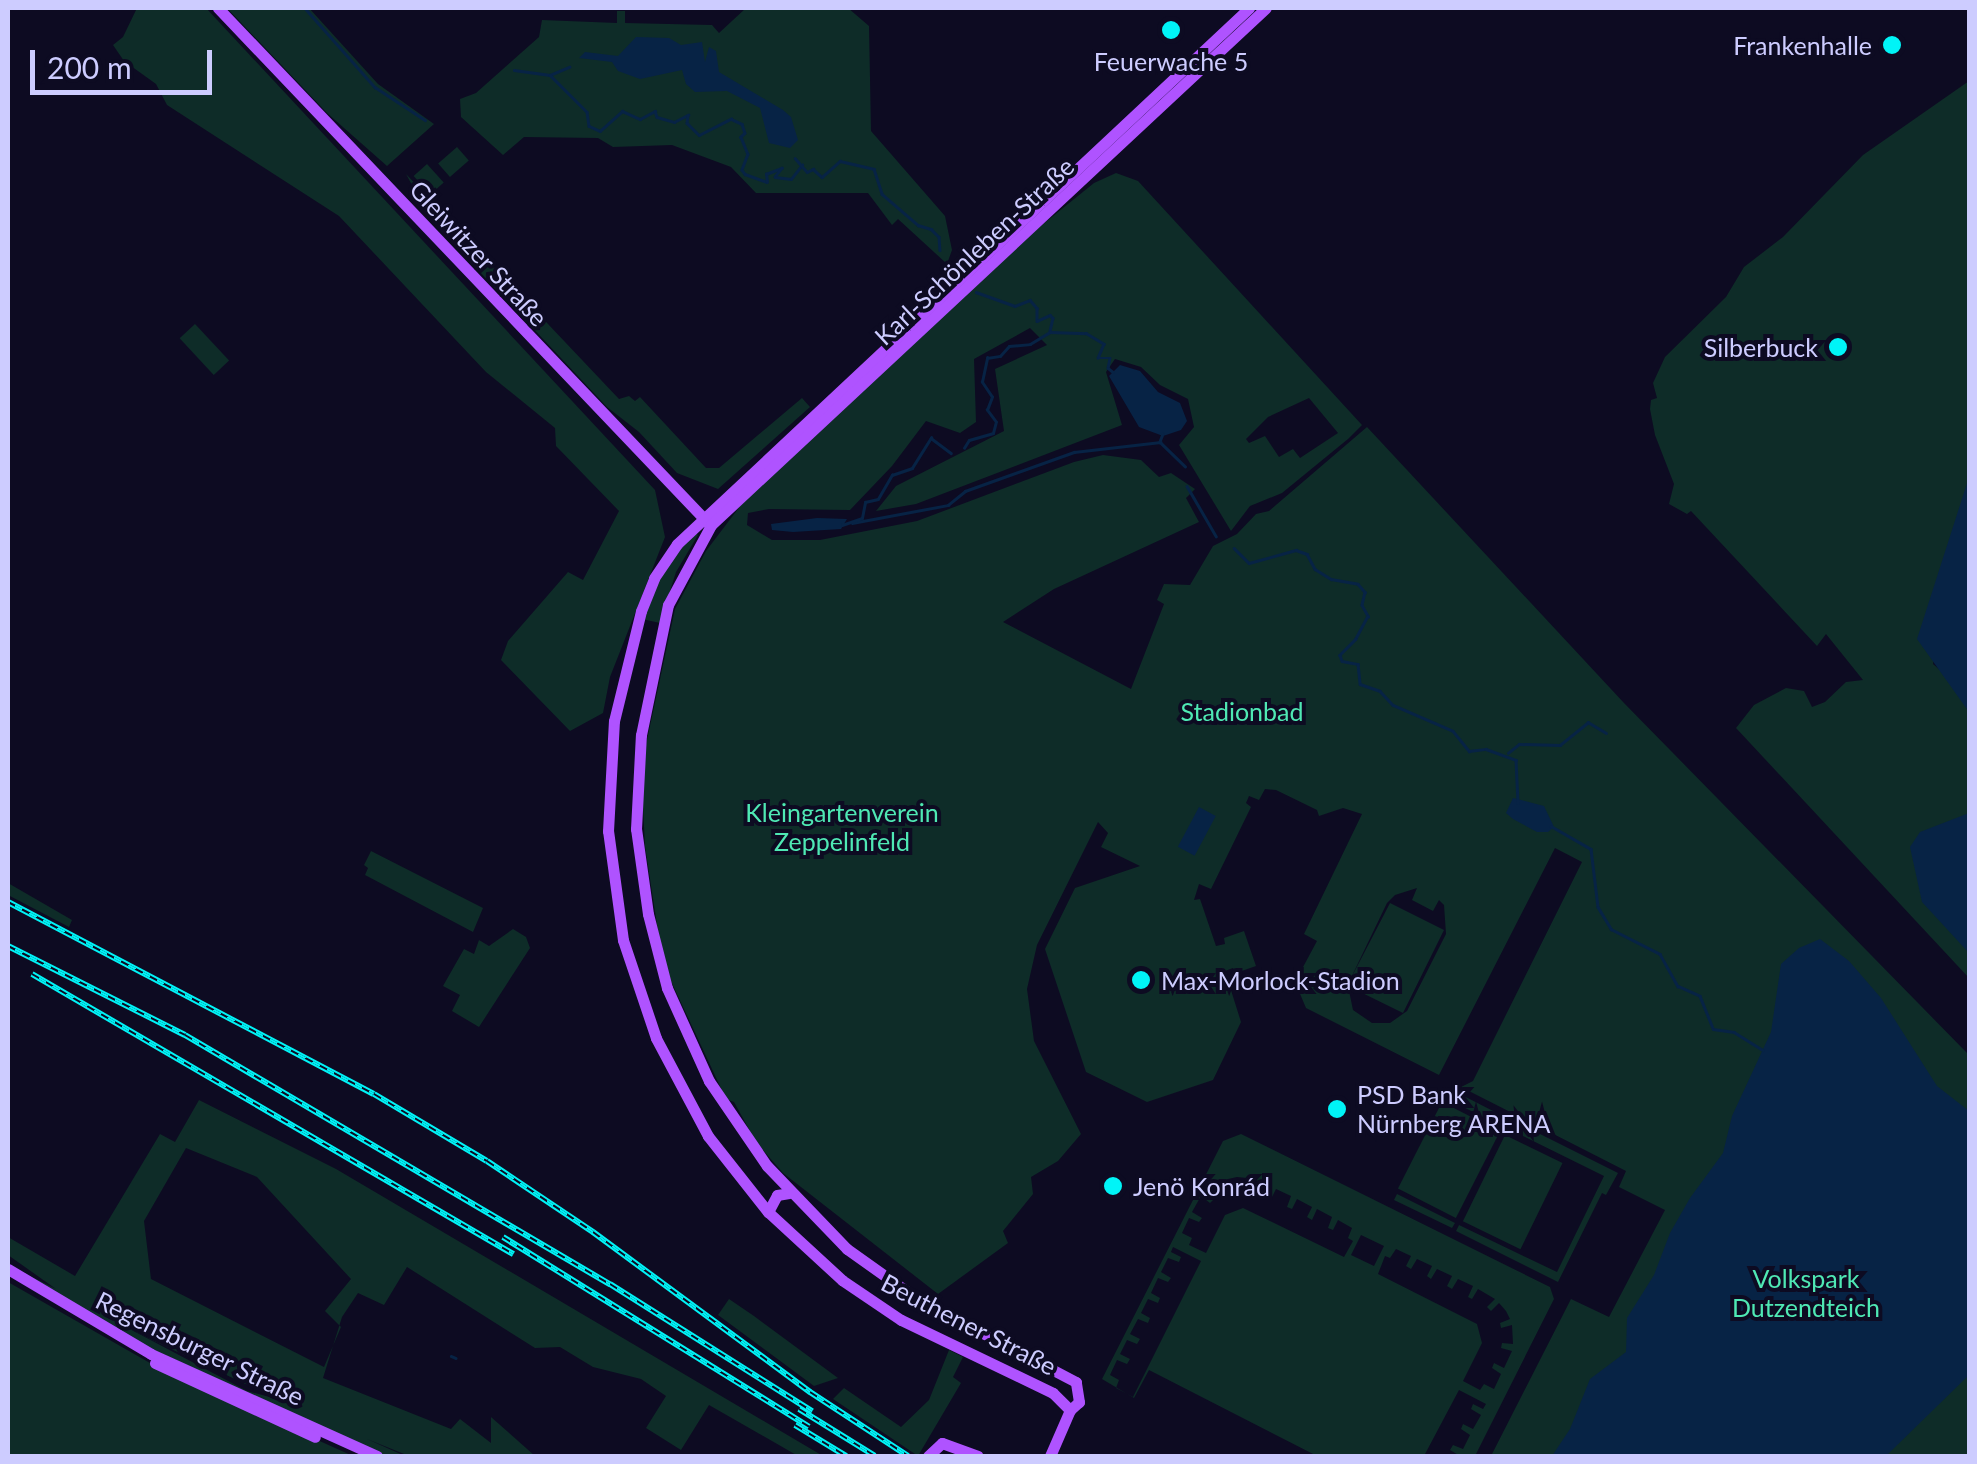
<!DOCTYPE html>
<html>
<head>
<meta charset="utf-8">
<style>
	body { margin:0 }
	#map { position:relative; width:1977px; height:1464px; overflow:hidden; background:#0d0b22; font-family:Lato,sans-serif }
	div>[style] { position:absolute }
	.green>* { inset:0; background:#0e2c28; transform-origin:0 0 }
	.water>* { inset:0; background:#072345; transform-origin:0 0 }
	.stream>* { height:2.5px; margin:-1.25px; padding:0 1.25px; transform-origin:1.25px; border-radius:1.25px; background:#072345 }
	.major>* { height:11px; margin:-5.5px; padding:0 5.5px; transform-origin:5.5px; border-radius:5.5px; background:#af53ff }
	.rail>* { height:6px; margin-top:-3px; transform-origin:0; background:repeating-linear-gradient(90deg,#0d0b22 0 8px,#00f4f7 0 16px); box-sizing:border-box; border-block:2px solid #00f4f7 }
	.dots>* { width:28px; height:28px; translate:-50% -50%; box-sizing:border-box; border:5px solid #0d0b22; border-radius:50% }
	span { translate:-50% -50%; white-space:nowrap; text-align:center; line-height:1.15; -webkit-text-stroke:8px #0d0b22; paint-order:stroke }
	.poi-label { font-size:25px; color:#cdccff }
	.right { translate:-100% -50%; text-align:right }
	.left { translate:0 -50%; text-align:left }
	.street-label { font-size:25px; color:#cdccff }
	.park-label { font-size:25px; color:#4fe8b4 }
	.frame { position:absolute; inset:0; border:10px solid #cdccff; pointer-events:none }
	.scale { position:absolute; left:30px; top:50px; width:182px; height:45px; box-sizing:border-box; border:5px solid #cdccff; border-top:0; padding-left:12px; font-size:30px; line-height:35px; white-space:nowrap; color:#cdccff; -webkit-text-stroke:8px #0d0b22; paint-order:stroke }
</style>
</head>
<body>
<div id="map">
	<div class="green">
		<div style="clip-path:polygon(137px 8px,206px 8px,655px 490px,665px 537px,610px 677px,603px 713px,570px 731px,501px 660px,508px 641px,568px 572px,583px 580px,619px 511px,556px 446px,555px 428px,486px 372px,339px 216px,167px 105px,156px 84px,124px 61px,113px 45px,123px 37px)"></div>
		<div style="clip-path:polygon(227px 8px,309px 8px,378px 84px,434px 124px,387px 166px,327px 113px)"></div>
		<div style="clip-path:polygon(746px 8px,848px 8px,869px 26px,871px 131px,945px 216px,952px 250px,947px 264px,898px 219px,892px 225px,868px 193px,756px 193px,731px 167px,672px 145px,613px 147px,598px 138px,524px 137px,503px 155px,461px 117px,460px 99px,476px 93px,539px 37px,542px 20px,617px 23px,617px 11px,625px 11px,625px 23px,712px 25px,719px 33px)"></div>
		<div style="clip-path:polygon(1969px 81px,1969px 476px,1933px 664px,1949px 678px,1969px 712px,1969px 978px,1736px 728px,1754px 705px,1786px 688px,1804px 691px,1812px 707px,1825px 702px,1846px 682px,1863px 680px,1826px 634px,1817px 646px,1691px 511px,1687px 514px,1669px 504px,1674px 484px,1655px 435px,1650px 409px,1651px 400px,1657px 398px,1653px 383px,1665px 357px,1726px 297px,1744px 267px,1783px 237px,1863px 155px)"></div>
		<div style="left:457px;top:147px;width:18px;height:25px;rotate:49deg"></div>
		<div style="left:427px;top:164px;width:25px;height:18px;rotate:48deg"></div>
		<div style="clip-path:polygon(evenodd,1116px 173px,1138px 181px,1362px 425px,1348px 439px,1282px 493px,1250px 506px,1231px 531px,1179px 445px,1194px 427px,1188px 399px,1160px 385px,1141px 367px,1115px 359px,1106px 372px,1122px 425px,916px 504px,876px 511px,896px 486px,1004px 431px,995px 369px,1047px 345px,1030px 328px,974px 359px,976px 422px,960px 433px,926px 421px,892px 466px,850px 510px,769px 509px,748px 513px,747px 525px,772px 540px,820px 540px,917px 521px,1074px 462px,1103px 455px,1141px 460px,1159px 477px,1171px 473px,1195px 489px,1186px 498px,1199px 522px,1054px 589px,1003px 622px,1131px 689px,1164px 604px,1157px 600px,1164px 584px,1190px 585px,1213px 546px,1237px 534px,1256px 514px,1269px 511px,1367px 427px,1624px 703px,1969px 1055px,1969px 1456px,1491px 1456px,1571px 1299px,1609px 1317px,1665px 1210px,1619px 1187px,1626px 1171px,1461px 1087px,1473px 1081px,1582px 862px,1555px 848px,1439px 1075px,1306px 1008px,1295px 982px,1317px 941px,1304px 934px,1362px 814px,1343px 808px,1319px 816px,1317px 810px,1276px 790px,1265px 789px,1259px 800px,1249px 796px,1246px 803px,1251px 807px,1211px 889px,1199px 884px,1194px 900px,1200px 899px,1216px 946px,1225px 944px,1224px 938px,1244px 931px,1256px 966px,1236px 973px,1233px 968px,1225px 971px,1241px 1022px,1213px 1080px,1147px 1102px,1086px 1072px,1045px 949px,1075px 888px,1140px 866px,1101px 847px,1108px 833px,1098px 822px,1037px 945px,1027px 989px,1034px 1041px,1081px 1134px,1058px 1161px,1031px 1177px,1033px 1194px,1003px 1231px,1008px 1243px,938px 1294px,783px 1173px,756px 1142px,734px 1102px,726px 1099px,663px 964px,645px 846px,641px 768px,675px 609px,706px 551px,744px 501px,1037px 229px,1094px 183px,1116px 173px,1309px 398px,1338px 433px,1300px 458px,1293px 449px,1279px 457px,1265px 436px,1249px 443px,1246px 439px,1268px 417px,1309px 398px,1116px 173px,1417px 888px,1412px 900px,1433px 911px,1439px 900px,1444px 905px,1446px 934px,1407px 1011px,1390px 1023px,1372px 1023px,1353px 1010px,1348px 986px,1403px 1013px,1444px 930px,1390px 903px,1349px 982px,1387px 903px,1395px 895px,1417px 888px)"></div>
		<div style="clip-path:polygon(406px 174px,619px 399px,629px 396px,635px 401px,640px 397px,706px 468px,719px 468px,802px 398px,810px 407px,718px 489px,677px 473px,639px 432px,607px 407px,431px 220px)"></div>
		<div style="left:195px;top:324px;width:50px;height:21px;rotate:47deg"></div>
		<div style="clip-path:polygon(694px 532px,698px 535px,676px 572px,660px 623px,642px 619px,665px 565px)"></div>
		<div style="clip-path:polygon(371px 851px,483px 908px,473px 932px,365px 875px,368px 868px,364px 865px)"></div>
		<div style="clip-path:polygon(8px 883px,72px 920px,69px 927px,8px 895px)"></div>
		<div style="clip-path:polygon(513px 929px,526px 937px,530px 948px,479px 1027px,452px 1011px,460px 995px,443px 986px,464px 949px,474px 954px,479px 940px,489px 946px)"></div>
		<div style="left:1452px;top:1090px;width:62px;height:10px;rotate:27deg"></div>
		<div style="clip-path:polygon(evenodd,199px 1100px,336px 1169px,823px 1456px,798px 1456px,709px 1405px,681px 1450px,646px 1428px,666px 1396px,641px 1379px,593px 1367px,560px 1347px,535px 1348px,407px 1267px,384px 1305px,358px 1293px,342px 1317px,323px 1378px,451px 1429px,460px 1419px,491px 1443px,491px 1417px,535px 1456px,409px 1456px,367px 1439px,405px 1456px,386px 1456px,137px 1342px,20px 1271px,56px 1289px,8px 1255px,8px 1237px,75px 1276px,160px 1134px,175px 1142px,199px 1100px,186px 1148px,257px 1177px,351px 1279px,325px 1311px,341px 1327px,324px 1367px,151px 1279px,144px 1221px,186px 1148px,199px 1100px,90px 1308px,150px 1339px,277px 1399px,247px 1391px,90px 1308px)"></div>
		<div style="left:1442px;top:1102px;width:65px;height:97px;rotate:27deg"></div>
		<div style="clip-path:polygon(1518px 1123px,1618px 1173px,1606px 1195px,1602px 1193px,1558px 1282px,1456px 1231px,1459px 1225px,1557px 1272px,1604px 1176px,1513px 1131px)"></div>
		<div style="clip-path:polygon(evenodd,1241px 1134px,1550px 1287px,1554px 1299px,1475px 1456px,1460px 1456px,1450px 1450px,1453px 1445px,1463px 1449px,1470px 1435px,1461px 1429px,1463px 1424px,1473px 1429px,1481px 1415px,1471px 1409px,1473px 1404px,1483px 1409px,1486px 1404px,1459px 1390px,1424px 1456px,1317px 1456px,1149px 1370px,1134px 1398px,1102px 1379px,1223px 1141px,1241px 1134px,1237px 1177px,1247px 1178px,1245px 1188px,1251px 1189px,1253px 1179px,1271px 1186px,1266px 1197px,1271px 1199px,1276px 1189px,1291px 1196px,1287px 1207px,1292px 1209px,1297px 1199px,1312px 1207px,1307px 1217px,1312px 1220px,1317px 1209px,1332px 1217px,1328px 1228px,1333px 1230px,1338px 1220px,1352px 1228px,1348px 1238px,1353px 1241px,1344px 1257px,1243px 1208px,1225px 1215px,1206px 1253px,1189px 1245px,1192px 1238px,1182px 1233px,1189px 1218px,1199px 1222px,1202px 1218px,1192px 1212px,1201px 1196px,1210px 1203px,1214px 1199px,1206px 1191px,1222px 1180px,1226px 1191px,1231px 1189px,1228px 1179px,1237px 1177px,1241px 1134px,1361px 1235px,1384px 1246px,1374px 1266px,1351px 1255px,1361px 1235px,1241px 1134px,1173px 1247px,1201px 1261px,1133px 1397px,1116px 1388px,1119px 1380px,1110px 1375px,1117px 1360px,1127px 1364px,1130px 1359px,1120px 1354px,1127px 1340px,1137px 1344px,1140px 1339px,1130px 1334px,1138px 1319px,1148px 1323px,1150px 1318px,1141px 1313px,1148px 1299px,1158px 1303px,1160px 1298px,1151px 1293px,1158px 1278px,1168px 1282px,1171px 1278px,1161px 1272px,1168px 1258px,1179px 1262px,1181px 1257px,1171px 1252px,1173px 1247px,1241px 1134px,1396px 1249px,1411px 1256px,1406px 1266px,1411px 1269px,1417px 1259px,1432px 1266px,1427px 1276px,1431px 1279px,1437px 1269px,1452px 1276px,1447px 1286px,1452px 1289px,1458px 1279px,1473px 1286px,1468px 1297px,1472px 1299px,1478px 1289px,1495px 1299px,1487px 1307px,1491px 1311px,1499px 1303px,1506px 1311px,1510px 1319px,1500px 1323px,1501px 1328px,1512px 1325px,1513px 1344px,1502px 1343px,1501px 1348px,1512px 1351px,1504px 1368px,1494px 1363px,1492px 1368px,1501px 1374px,1494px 1389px,1484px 1384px,1480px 1390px,1463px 1381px,1482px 1343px,1477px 1324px,1378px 1274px,1385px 1256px,1390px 1258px,1396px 1249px)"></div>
		<div style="left:1505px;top:1135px;width:64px;height:96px;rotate:26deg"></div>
		<div style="clip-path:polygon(1397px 1194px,1455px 1223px,1452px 1228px,1394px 1200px)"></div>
		<div style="clip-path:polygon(8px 1282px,164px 1371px,353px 1456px,8px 1456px)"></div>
		<div style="clip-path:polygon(729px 1299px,754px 1316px,838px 1378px,814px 1386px,718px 1315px)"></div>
		<div style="clip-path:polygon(949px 1350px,963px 1357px,953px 1377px,961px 1383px,918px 1456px,833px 1399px,844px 1388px,901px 1427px,929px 1400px)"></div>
	</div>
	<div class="water">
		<div style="clip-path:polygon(636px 37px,669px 38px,681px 45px,702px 42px,705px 62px,709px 47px,716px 51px,719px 72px,783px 110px,791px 117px,798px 140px,790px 148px,769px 143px,760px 108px,727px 91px,695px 92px,686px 84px,682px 70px,640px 79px,618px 71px,612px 62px,579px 58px,585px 52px,618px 56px)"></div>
		<div style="clip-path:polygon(1120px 365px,1140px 371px,1158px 392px,1180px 403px,1187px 421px,1181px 430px,1163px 436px,1139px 427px,1109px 376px)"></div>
		<div style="clip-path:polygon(1969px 477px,1969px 476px,1969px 712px,1917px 639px)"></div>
		<div style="clip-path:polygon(817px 518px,847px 519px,841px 529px,793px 532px,772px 530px,771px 524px)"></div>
		<div style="clip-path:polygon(1513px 798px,1544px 806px,1554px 827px,1548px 832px,1537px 832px,1513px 819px,1506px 813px)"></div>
		<div style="left:1199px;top:807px;width:19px;height:45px;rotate:28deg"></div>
		<div style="clip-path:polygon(1969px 813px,1970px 813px,1969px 953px,1922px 902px,1910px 847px,1920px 832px)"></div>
		<div style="clip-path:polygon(1820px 939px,1849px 961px,1881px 998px,1937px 1086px,1969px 1111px,1969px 1375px,1886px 1456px,1552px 1456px,1570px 1429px,1590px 1379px,1626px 1352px,1627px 1318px,1654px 1275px,1670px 1233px,1690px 1198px,1723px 1153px,1732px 1116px,1771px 1032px,1781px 964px,1799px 948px)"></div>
	</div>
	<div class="stream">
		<div style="left:305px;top:8px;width:106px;rotate:48.5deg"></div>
		<div style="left:375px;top:87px;width:60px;rotate:33.4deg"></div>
		<div style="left:514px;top:70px;width:36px;rotate:8deg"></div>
		<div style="left:550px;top:75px;width:21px;rotate:-23deg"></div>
		<div style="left:550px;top:75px;width:52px;rotate:45deg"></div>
		<div style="left:587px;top:112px;width:14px;rotate:82deg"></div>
		<div style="left:589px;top:126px;width:12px;rotate:24deg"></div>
		<div style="left:600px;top:131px;width:30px;rotate:-42deg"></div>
		<div style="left:622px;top:111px;width:20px;rotate:24deg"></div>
		<div style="left:640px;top:119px;width:17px;rotate:-28deg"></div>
		<div style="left:655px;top:111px;width:6px;rotate:72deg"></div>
		<div style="left:657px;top:117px;width:18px;rotate:16deg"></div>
		<div style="left:674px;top:122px;width:16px;rotate:-27deg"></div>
		<div style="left:688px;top:115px;width:8px;rotate:97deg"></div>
		<div style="left:687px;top:123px;width:17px;rotate:45deg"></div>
		<div style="left:699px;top:135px;width:36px;rotate:-27deg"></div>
		<div style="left:731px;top:119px;width:12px;rotate:24deg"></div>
		<div style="left:742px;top:124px;width:9px;rotate:72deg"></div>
		<div style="left:745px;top:133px;width:6px;rotate:135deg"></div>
		<div style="left:741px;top:137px;width:18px;rotate:68deg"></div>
		<div style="left:748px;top:154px;width:17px;rotate:111deg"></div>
		<div style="left:742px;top:170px;width:5px;rotate:53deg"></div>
		<div style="left:745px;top:174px;width:23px;rotate:20deg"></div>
		<div style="left:767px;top:182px;width:8px;rotate:-97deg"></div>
		<div style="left:766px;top:174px;width:17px;rotate:-21deg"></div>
		<div style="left:782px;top:168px;width:11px;rotate:128deg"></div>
		<div style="left:775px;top:177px;width:16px;rotate:7deg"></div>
		<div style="left:791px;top:179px;width:18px;rotate:-52deg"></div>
		<div style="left:795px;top:158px;width:18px;rotate:49deg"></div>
		<div style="left:807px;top:172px;width:7px;rotate:-27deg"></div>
		<div style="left:813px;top:169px;width:12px;rotate:42deg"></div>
		<div style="left:822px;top:177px;width:24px;rotate:-42deg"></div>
		<div style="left:840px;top:161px;width:35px;rotate:13deg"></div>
		<div style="left:874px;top:169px;width:26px;rotate:72deg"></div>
		<div style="left:882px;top:194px;width:48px;rotate:40.7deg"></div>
		<div style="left:918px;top:225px;width:14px;rotate:17deg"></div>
		<div style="left:931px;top:229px;width:11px;rotate:45deg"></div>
		<div style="left:939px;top:237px;width:13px;rotate:86deg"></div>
		<div style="left:976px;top:292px;width:41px;rotate:19.7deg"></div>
		<div style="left:1015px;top:306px;width:16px;rotate:-22deg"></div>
		<div style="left:1030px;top:300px;width:11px;rotate:49deg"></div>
		<div style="left:1037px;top:308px;width:13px;rotate:90deg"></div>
		<div style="left:1037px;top:321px;width:14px;rotate:-25deg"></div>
		<div style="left:1050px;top:315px;width:4px;rotate:45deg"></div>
		<div style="left:1053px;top:318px;width:13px;rotate:103deg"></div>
		<div style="left:1163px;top:434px;width:9px;rotate:111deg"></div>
		<div style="left:1160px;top:442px;width:35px;rotate:44deg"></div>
		<div style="left:964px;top:448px;width:9px;rotate:-58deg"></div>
		<div style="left:969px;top:440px;width:25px;rotate:-16deg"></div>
		<div style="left:993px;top:433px;width:11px;rotate:-75deg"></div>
		<div style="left:996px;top:422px;width:15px;rotate:-127deg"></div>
		<div style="left:987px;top:410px;width:14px;rotate:-69deg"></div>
		<div style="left:992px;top:397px;width:18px;rotate:-124deg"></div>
		<div style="left:982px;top:382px;width:25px;rotate:-78deg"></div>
		<div style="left:987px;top:358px;width:13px;rotate:-9deg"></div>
		<div style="left:1000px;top:356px;width:13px;rotate:-48deg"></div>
		<div style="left:1009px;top:346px;width:21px;rotate:-5deg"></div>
		<div style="left:1030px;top:344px;width:23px;rotate:-31deg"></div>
		<div style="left:1050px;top:332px;width:36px;rotate:2deg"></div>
		<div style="left:1086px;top:333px;width:21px;rotate:31deg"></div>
		<div style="left:1104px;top:344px;width:15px;rotate:113deg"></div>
		<div style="left:1098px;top:358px;width:12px"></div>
		<div style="left:1110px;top:358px;width:10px;rotate:101deg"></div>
		<div style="left:1108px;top:368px;width:6px;rotate:39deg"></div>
		<div style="left:1187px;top:486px;width:58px;rotate:59.9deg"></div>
		<div style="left:852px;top:523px;width:98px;rotate:-10.6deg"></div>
		<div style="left:948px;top:505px;width:22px;rotate:-39deg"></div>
		<div style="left:965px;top:491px;width:116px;rotate:-19.7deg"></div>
		<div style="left:1074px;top:452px;width:87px;rotate:-6.6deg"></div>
		<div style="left:842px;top:525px;width:21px;rotate:-19deg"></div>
		<div style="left:862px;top:518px;width:16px;rotate:-79deg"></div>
		<div style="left:865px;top:502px;width:13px;rotate:-13deg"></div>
		<div style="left:878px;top:499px;width:28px;rotate:-60deg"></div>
		<div style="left:892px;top:475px;width:21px;rotate:-19deg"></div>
		<div style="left:912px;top:468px;width:36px;rotate:-58deg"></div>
		<div style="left:931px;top:438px;width:25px;rotate:37deg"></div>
		<div style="left:1234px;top:548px;width:21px;rotate:45deg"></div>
		<div style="left:1249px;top:563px;width:49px;rotate:-15.5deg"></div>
		<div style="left:1296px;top:550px;width:12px;rotate:20deg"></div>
		<div style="left:1307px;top:554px;width:17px;rotate:62deg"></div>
		<div style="left:1315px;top:569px;width:19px;rotate:32deg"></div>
		<div style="left:1331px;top:579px;width:27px;rotate:10deg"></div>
		<div style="left:1358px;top:584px;width:11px;rotate:49deg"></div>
		<div style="left:1365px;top:592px;width:13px;rotate:103deg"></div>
		<div style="left:1362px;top:605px;width:13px;rotate:61deg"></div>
		<div style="left:1368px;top:616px;width:26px;rotate:118deg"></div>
		<div style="left:1356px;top:639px;width:23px;rotate:135deg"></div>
		<div style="left:1340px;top:655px;width:6px;rotate:72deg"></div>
		<div style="left:1342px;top:661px;width:16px;rotate:11deg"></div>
		<div style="left:1358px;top:664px;width:20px;rotate:84deg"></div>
		<div style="left:1360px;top:684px;width:21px;rotate:19deg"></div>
		<div style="left:1380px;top:691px;width:19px;rotate:47deg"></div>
		<div style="left:1393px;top:705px;width:65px;rotate:23.4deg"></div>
		<div style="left:1453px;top:731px;width:26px;rotate:51deg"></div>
		<div style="left:1469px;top:751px;width:17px;rotate:-7deg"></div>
		<div style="left:1486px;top:749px;width:32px;rotate:20deg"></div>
		<div style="left:1516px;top:760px;width:43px;rotate:87.3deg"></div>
		<div style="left:1508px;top:753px;width:14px;rotate:-39deg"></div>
		<div style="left:1519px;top:744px;width:41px;rotate:1.4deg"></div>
		<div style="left:1560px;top:745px;width:36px;rotate:-39deg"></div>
		<div style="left:1588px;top:722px;width:21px;rotate:31deg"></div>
		<div style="left:1551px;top:826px;width:46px;rotate:29.9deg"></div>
		<div style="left:1591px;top:849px;width:58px;rotate:83.1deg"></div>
		<div style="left:1598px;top:907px;width:26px;rotate:59deg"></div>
		<div style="left:1611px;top:929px;width:55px;rotate:27deg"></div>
		<div style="left:1660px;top:954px;width:37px;rotate:61deg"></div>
		<div style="left:1678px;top:986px;width:24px;rotate:24deg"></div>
		<div style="left:1700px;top:996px;width:35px;rotate:68deg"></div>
		<div style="left:1713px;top:1029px;width:21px;rotate:8deg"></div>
		<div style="left:1734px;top:1032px;width:34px;rotate:32deg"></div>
		<div style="left:451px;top:1356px;width:5px;rotate:22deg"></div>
	</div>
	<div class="major">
		<div style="left:218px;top:8px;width:711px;rotate:46.42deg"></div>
		<div style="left:768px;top:1212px;width:19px;rotate:-62deg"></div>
		<div style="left:777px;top:1195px;width:12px;rotate:-9deg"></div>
		<div style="left:8px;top:1269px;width:166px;rotate:30.7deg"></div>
		<div style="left:151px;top:1354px;width:248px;rotate:24.3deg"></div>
		<div style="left:155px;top:1363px;width:176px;rotate:24.8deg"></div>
		<div style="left:1070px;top:1410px;width:24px;rotate:-135deg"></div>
		<div style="left:1053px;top:1393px;width:169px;rotate:-154.3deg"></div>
		<div style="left:901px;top:1320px;width:71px;rotate:-145.9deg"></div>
		<div style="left:842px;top:1280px;width:100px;rotate:-137.4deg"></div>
		<div style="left:768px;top:1212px;width:97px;rotate:-128.3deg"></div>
		<div style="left:708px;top:1136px;width:111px;rotate:-118deg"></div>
		<div style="left:656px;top:1038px;width:103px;rotate:-108.6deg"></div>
		<div style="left:623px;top:940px;width:110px;rotate:-97.8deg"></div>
		<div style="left:608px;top:831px;width:110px;rotate:-86.9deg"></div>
		<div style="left:614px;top:721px;width:113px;rotate:-76.2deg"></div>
		<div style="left:641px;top:611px;width:35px;rotate:-68deg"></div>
		<div style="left:654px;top:578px;width:41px;rotate:-55.9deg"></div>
		<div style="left:677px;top:544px;width:784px;rotate:-43.14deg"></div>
		<div style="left:928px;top:1456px;width:19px;rotate:-43deg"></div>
		<div style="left:942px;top:1443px;width:38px;rotate:20deg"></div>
		<div style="left:1050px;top:1456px;width:50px;rotate:-66.5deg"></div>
		<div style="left:1070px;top:1410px;width:12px;rotate:-42deg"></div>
		<div style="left:1079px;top:1402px;width:20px;rotate:-99deg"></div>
		<div style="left:1076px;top:1382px;width:181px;rotate:-152.3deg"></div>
		<div style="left:916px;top:1298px;width:85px;rotate:-144.6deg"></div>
		<div style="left:847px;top:1249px;width:115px;rotate:-133.9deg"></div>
		<div style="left:767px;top:1166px;width:103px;rotate:-124.3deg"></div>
		<div style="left:709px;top:1081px;width:102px;rotate:-114.3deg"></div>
		<div style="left:667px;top:988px;width:76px;rotate:-104.4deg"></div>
		<div style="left:648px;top:914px;width:86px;rotate:-98deg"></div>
		<div style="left:636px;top:829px;width:94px;rotate:-87deg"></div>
		<div style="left:641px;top:735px;width:133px;rotate:-78.3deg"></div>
		<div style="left:668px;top:605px;width:91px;rotate:-61.7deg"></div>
		<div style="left:711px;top:525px;width:758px;rotate:-42.97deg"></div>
	</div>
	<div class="rail">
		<div style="left:8px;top:902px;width:413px;rotate:27.7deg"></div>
		<div style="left:374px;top:1094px;width:131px;rotate:30.7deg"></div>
		<div style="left:487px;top:1161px;width:128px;rotate:33.8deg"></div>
		<div style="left:593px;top:1232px;width:270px;rotate:36.4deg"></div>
		<div style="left:810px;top:1392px;width:117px;rotate:33.1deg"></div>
		<div style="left:8px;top:946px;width:198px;rotate:26.7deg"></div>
		<div style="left:185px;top:1035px;width:493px;rotate:30.4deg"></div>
		<div style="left:610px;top:1284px;width:239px;rotate:32.2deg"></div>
		<div style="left:32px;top:974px;width:557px;rotate:30.2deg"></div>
		<div style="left:503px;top:1237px;width:360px;rotate:31.8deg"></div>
		<div style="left:799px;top:1409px;width:89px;rotate:31.7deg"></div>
		<div style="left:795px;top:1425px;width:60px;rotate:31.3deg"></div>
	</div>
	<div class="dots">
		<div style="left:1171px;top:30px;background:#00f4f7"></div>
		<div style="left:1892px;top:45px;background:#00f4f7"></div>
		<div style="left:1838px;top:347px;background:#00f4f7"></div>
		<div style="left:1141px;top:980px;background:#00f4f7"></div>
		<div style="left:1337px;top:1109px;background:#00f4f7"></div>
		<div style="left:1113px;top:1186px;background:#00f4f7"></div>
	</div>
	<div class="poi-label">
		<span class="right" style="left:1872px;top:45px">Frankenhalle</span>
		<span style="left:1171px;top:61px">Feuerwache 5</span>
		<span class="right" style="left:1818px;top:347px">Silberbuck</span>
		<span class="left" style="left:1161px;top:980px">Max-Morlock-Stadion</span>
		<span class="left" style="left:1357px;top:1109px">PSD Bank<br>Nürnberg ARENA</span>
		<span class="left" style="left:1133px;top:1186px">Jenö Konrád</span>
	</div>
	<div class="street-label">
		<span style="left:974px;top:251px;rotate:-43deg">Karl-Schönleben-Straße</span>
		<span style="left:479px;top:253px;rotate:47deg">Gleiwitzer Straße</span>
		<span style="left:969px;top:1324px;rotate:27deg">Beuthener Straße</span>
		<span style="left:200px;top:1348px;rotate:26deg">Regensburger Straße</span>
	</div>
	<div class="park-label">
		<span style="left:1242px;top:711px">Stadionbad</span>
		<span style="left:842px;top:827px">Kleingartenverein<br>Zeppelinfeld</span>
		<span style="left:1806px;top:1293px">Volkspark<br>Dutzendteich</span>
	</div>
	<div class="frame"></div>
	<div class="scale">200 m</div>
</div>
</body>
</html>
